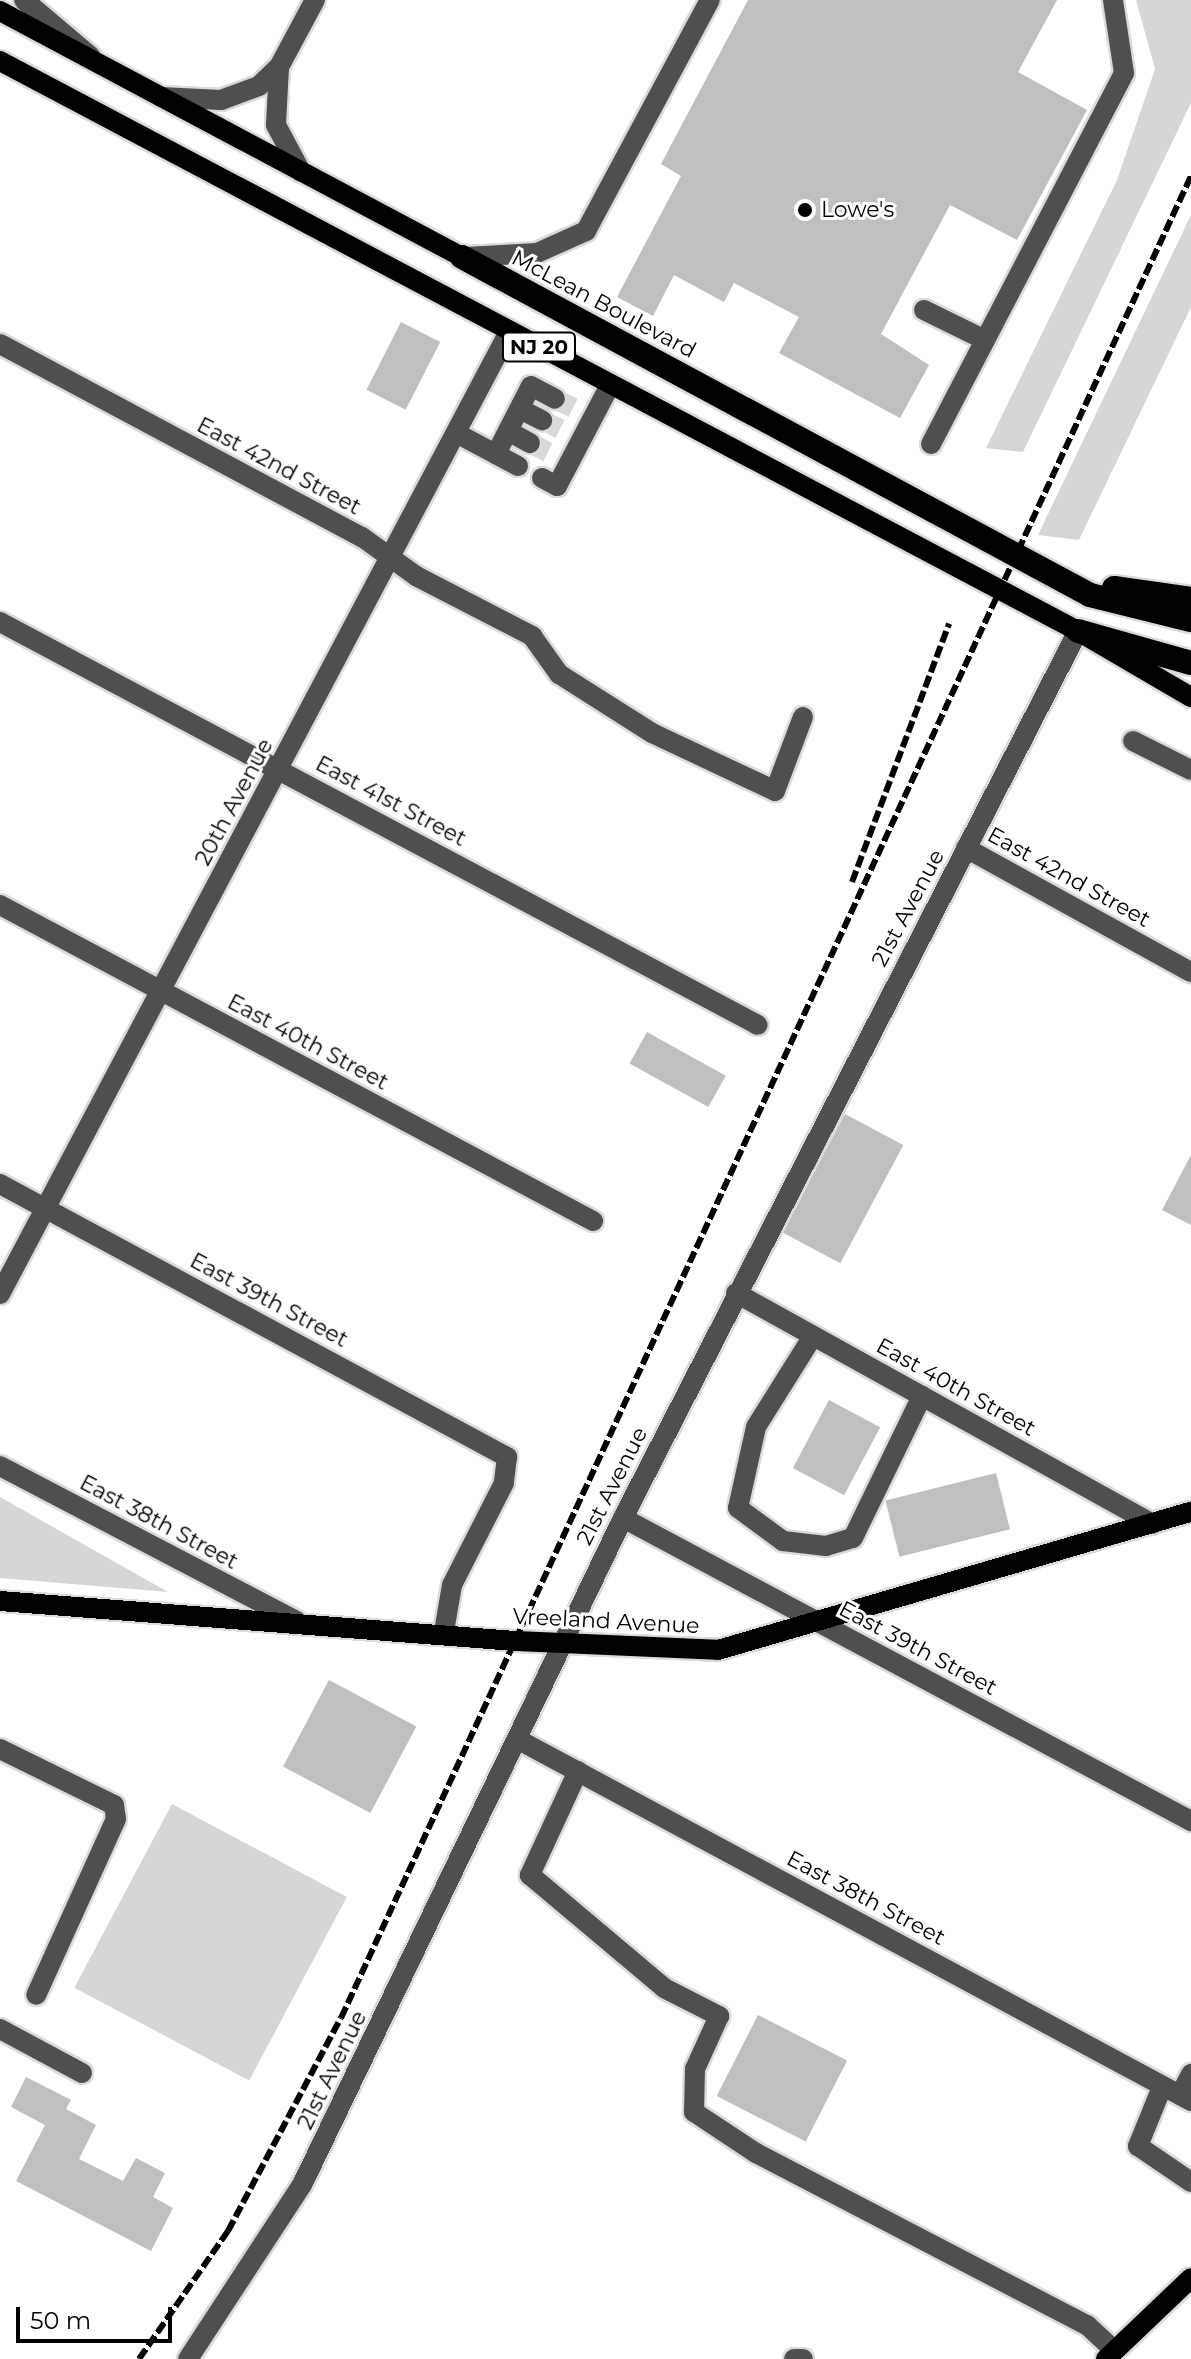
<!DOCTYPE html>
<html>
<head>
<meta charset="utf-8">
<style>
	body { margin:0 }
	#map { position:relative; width:1191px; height:2359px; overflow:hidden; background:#fff; font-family:Montserrat,sans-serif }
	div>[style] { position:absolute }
	.green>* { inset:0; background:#d6d6d6; transform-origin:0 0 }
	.building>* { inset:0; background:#bfbfbf; transform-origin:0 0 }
	.minor-tunnel>* { height:20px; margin-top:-10px; transform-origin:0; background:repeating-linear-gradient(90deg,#d9d9d9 0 20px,transparent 0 30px) }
	.roads { filter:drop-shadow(2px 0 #dbdbdb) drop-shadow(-2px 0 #dbdbdb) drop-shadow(0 2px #dbdbdb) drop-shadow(0 -2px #dbdbdb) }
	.minor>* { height:20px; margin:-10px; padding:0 10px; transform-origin:10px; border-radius:10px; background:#4f4f4f }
	.major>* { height:20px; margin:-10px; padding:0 10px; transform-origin:10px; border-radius:10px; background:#000 }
	.highway>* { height:24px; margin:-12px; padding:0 12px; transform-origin:12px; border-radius:12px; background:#000 }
	.rail>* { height:6px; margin-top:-3px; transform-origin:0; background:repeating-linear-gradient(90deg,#000 0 12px,transparent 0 16px) }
	.dots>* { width:22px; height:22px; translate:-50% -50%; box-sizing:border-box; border:4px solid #fff; border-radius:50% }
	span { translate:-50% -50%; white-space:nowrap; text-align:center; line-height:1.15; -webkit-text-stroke:6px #fff; paint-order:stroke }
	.shield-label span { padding:2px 6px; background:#fff; border:2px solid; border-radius:6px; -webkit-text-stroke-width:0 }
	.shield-label { font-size:20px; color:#000; font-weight:700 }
	.poi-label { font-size:22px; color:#000 }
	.left { translate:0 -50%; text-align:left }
	.street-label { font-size:22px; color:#000 }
	.scale { position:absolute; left:16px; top:2307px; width:156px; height:36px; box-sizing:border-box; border:4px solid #000; border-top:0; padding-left:10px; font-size:24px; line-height:28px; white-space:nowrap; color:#000; -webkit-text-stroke:6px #fff; paint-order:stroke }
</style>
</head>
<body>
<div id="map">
	<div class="green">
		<div style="clip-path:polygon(1136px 0,1191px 0,1191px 103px,1023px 452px,986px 448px,1117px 180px,1155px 69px)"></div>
		<div style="clip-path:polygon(1191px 215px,1191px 307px,1079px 540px,1038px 535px)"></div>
		<div style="clip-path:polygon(0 1497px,168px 1592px,0 1578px)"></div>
		<div style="left:172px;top:1804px;width:198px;height:208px;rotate:28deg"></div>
	</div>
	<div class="building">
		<div style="clip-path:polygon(748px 0,1057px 0,1018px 72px,1087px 110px,1017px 240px,950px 205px,881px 334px,929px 365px,900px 418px,779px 353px,799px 317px,734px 283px,724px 302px,674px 275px,653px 316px,617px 297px,681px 176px,661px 164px)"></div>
		<div style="left:401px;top:322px;width:44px;height:76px;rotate:27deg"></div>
		<div style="left:647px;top:1032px;width:90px;height:36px;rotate:29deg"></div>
		<div style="left:845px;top:1114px;width:66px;height:134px;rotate:28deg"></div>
		<div style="clip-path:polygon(1191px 1155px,1191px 1225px,1162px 1210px)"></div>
		<div style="left:829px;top:1400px;width:58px;height:77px;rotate:28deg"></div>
		<div style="left:996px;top:1473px;width:58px;height:114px;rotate:76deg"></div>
		<div style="left:329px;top:1680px;width:99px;height:98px;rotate:28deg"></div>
		<div style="left:758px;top:2015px;width:100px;height:91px;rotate:27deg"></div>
		<div style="clip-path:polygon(26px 2077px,71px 2100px,66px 2109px,96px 2125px,79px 2159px,123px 2181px,136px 2158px,165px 2173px,153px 2197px,173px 2208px,151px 2251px,16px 2181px,45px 2125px,11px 2107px)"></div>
	</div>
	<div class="minor-tunnel">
		<div style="left:555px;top:399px;width:28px;rotate:26deg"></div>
		<div style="left:542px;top:420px;width:30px;rotate:26deg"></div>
		<div style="left:530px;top:443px;width:29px;rotate:27deg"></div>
	</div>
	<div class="roads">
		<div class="minor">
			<div style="left:24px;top:0;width:87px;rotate:40.3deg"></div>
			<div style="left:279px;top:67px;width:58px;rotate:93deg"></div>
			<div style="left:276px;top:125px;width:53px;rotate:62deg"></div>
			<div style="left:161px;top:97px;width:60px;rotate:2.9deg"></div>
			<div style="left:221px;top:100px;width:40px;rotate:-20.2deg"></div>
			<div style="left:259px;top:86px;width:28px;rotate:-44deg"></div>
			<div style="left:279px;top:67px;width:76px;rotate:-61.8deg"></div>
			<div style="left:466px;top:257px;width:71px;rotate:-3.2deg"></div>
			<div style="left:537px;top:253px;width:54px;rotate:-24.2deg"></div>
			<div style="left:586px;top:231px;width:262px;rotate:-61.8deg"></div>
			<div style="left:924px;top:310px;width:68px;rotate:26.2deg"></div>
			<div style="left:0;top:344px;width:410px;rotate:28.1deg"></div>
			<div style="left:362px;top:537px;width:67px;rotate:35.8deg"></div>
			<div style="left:416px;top:576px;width:131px;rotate:27.3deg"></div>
			<div style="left:532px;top:636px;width:47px;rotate:54.6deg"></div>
			<div style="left:559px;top:674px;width:110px;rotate:32.4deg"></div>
			<div style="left:652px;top:733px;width:136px;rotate:25.2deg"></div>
			<div style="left:775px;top:791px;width:79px;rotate:-69.3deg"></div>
			<div style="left:520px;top:409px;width:25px;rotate:27deg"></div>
			<div style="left:508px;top:431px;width:25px;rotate:29deg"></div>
			<div style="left:458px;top:434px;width:68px;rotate:28.1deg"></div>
			<div style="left:931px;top:444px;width:418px;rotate:-62.5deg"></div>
			<div style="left:1124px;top:73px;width:74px;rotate:-98.6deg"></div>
			<div style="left:496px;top:454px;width:76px;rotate:-62.8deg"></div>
			<div style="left:531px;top:386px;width:27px;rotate:28deg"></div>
			<div style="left:542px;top:478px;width:17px;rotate:28deg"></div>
			<div style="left:557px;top:486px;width:114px;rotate:-62.3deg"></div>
			<div style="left:0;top:622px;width:858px;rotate:28deg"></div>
			<div style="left:1133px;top:741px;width:65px;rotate:26.6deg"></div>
			<div style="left:966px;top:848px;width:257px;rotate:28.9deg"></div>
			<div style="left:0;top:905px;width:672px;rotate:28.05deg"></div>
			<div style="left:0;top:1184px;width:576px;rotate:28.3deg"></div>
			<div style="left:507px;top:1457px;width:26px;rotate:97deg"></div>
			<div style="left:504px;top:1483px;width:114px;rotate:117deg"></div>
			<div style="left:452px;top:1585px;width:48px;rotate:99.7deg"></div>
			<div style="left:736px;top:1293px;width:476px;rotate:29deg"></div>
			<div style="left:0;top:1294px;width:1088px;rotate:-62.12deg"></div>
			<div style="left:813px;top:1336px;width:107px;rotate:122.1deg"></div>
			<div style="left:756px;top:1427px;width:83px;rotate:102.5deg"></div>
			<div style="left:738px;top:1508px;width:56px;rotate:36.3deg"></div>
			<div style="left:783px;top:1541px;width:43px;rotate:6.6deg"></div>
			<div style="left:826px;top:1546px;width:28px;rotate:-17deg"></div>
			<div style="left:853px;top:1538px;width:158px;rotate:-64.1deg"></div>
			<div style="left:0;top:1466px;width:334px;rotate:27.6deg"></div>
			<div style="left:623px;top:1518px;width:644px;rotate:28.08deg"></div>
			<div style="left:517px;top:1739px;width:765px;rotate:28.24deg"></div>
			<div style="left:0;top:1749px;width:127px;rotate:26.2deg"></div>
			<div style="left:114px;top:1805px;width:14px;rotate:82deg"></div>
			<div style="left:116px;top:1819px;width:193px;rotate:114.4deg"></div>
			<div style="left:578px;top:1771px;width:115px;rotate:114.8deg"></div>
			<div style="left:530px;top:1875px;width:175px;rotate:40.1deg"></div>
			<div style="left:664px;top:1988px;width:62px;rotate:27deg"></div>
			<div style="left:719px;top:2016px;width:58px;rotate:114.4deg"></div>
			<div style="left:695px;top:2069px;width:43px;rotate:91.3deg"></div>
			<div style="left:694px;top:2112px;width:74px;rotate:33.5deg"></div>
			<div style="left:756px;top:2153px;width:373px;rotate:27.5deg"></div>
			<div style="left:1087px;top:2325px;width:37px;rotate:43deg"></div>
			<div style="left:0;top:2029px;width:93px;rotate:28.2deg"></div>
			<div style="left:1162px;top:2087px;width:64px;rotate:112.1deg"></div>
			<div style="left:1138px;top:2146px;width:64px;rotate:34.2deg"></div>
			<div style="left:1180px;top:2095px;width:24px;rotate:-62deg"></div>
			<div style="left:188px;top:2359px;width:208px;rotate:-56.8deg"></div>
			<div style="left:302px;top:2185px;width:740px;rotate:-64.3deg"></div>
			<div style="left:623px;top:1518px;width:997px;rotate:-62.84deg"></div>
			<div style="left:794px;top:2359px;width:9px"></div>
		</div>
		<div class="major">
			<div style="left:0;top:11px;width:523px;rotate:28.03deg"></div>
			<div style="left:0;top:61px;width:1219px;rotate:27.87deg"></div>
			<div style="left:1078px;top:631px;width:131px;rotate:30.3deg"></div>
			<div style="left:0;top:1601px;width:517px;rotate:4.44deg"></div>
			<div style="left:515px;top:1641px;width:203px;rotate:2.5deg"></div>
			<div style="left:718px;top:1650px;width:493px;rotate:-16.3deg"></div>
			<div style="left:1106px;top:2359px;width:117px;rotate:-43.6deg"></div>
		</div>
		<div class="highway">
			<div style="left:462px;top:257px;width:713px;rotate:28.29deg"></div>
			<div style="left:1090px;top:595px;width:104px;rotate:13.9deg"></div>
			<div style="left:1114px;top:588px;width:78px;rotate:8.1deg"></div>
			<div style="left:1078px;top:631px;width:117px;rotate:15.8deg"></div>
		</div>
	</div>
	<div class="rail">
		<div style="left:852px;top:882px;width:276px;rotate:-69.4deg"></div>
		<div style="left:139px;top:2359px;width:156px;rotate:-55.2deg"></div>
		<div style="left:228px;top:2231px;width:241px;rotate:-62.1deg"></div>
		<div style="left:341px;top:2018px;width:2029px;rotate:-65.23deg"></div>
	</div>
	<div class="dots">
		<div style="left:805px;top:210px;background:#000"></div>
	</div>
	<div class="shield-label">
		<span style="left:539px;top:347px">NJ 20</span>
	</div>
	<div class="poi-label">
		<span class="left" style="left:821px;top:210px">Lowe's</span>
	</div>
	<div class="street-label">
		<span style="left:604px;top:304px;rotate:28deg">McLean Boulevard</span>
		<span style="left:279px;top:466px;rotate:28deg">East 42nd Street</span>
		<span style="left:391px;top:801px;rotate:28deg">East 41st Street</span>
		<span style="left:234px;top:802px;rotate:-62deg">20th Avenue</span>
		<span style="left:1069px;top:877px;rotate:29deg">East 42nd Street</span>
		<span style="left:908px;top:908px;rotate:-62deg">21st Avenue</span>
		<span style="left:308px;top:1042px;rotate:28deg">East 40th Street</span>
		<span style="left:269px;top:1300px;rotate:28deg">East 39th Street</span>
		<span style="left:956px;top:1387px;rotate:29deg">East 40th Street</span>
		<span style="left:612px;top:1486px;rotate:-63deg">21st Avenue</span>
		<span style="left:159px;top:1522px;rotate:28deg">East 38th Street</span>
		<span style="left:606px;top:1621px;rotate:3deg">Vreeland Avenue</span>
		<span style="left:918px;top:1648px;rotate:28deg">East 39th Street</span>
		<span style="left:866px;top:1898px;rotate:28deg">East 38th Street</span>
		<span style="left:332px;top:2070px;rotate:-64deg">21st Avenue</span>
	</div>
	<div class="scale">50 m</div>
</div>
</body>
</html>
